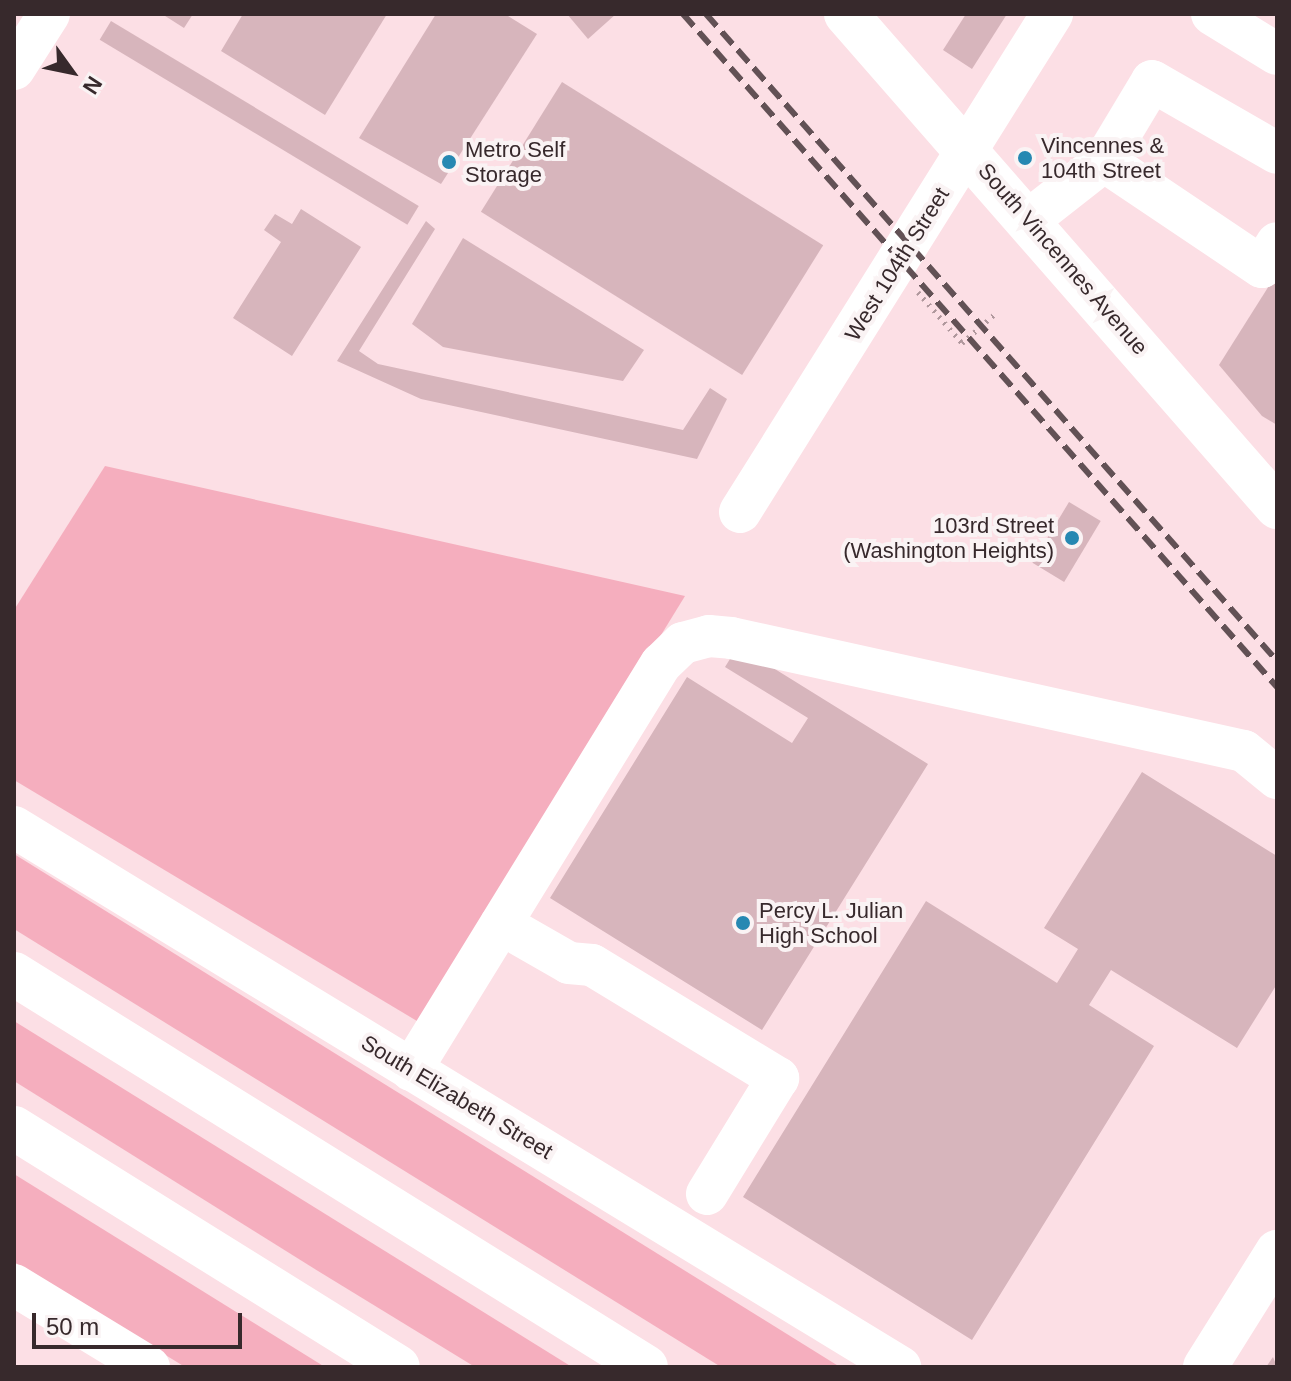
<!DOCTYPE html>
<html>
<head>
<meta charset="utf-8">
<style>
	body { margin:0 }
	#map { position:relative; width:1291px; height:1381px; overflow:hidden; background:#fcdfe5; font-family:Helvetica,sans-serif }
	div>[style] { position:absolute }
	.green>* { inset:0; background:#f5aebe }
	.building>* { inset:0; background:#d7b5bc; transform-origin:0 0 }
	.path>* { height:5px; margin-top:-2.5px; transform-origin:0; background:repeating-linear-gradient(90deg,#b0989d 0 2px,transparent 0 8px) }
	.minor>* { height:42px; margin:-21px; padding:0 21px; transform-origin:21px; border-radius:21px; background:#fff }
	.major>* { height:44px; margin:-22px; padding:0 22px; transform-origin:22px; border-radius:22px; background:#fff }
	.highway>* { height:44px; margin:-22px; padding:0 22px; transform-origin:22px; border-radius:22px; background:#fff }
	.rail>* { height:6px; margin-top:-3px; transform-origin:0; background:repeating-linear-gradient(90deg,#625155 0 16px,transparent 0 24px) }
	.dots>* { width:22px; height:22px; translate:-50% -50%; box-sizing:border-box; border:4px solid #faf3f4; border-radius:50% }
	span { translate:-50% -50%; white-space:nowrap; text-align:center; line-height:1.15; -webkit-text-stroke:8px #faf3f4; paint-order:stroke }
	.poi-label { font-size:22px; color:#37292c }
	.left { translate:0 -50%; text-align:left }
	.right { translate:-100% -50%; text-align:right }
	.street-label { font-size:22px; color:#37292c }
	.frame { position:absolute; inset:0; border:16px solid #37292c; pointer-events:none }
	.north { position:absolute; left:32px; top:32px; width:80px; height:80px; -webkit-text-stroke:6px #faf3f4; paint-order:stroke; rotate:123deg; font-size:22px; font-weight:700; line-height:32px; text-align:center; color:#37292c }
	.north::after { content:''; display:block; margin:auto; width:28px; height:36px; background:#37292c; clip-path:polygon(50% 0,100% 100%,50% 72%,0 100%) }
	.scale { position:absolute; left:32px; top:1313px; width:210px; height:36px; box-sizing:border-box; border:4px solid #37292c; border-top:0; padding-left:10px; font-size:24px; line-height:28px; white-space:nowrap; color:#37292c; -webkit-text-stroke:6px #faf3f4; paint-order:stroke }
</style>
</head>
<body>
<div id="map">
	<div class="green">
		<div style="clip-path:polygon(105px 466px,685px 596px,422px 1024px,14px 780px,14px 610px)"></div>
		<div style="clip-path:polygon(14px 854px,840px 1367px,721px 1367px,14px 929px)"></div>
		<div style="clip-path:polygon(14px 1021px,572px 1367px,475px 1367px,318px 1271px,14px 1081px)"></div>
		<div style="clip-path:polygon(14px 1174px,325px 1367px,185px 1367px,14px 1262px)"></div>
	</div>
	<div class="building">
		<div style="clip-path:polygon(162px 14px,193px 14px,184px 28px)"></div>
		<div style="clip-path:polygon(243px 14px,387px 14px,325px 115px,221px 51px)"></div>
		<div style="clip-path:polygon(436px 14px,505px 14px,537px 34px,441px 184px,359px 138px)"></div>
		<div style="clip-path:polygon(567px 14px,616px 14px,588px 39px)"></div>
		<div style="clip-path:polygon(966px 14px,1007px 14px,972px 69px,943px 50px)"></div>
		<div style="left:111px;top:21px;width:359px;height:22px;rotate:31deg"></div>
		<div style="left:562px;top:82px;width:308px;height:153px;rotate:32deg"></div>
		<div style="clip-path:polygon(301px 209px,361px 247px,292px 356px,233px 318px,281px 242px,264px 230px,275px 214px,292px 224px)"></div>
		<div style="clip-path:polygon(426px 221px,435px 229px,359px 351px,378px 364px,683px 430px,710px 388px,727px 399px,697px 459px,421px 399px,337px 361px)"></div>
		<div style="clip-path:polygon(463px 238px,644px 350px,623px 381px,443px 347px,412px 324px)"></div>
		<div style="clip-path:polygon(1277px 273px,1277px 425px,1262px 416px,1219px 365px)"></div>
		<div style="left:1069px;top:502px;width:37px;height:71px;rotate:31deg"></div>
		<div style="clip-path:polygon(738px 646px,928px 764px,762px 1030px,550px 898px,687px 677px,792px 743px,808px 718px,725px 667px)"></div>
		<div style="clip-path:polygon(1142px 772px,1277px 856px,1277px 984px,1237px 1048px,1111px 970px,1089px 1005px,1154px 1046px,972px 1340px,743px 1197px,926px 901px,1057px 983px,1078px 949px,1044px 928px)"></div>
		<div style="clip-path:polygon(1273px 1357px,1277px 1367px,1266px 1367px)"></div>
	</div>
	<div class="path">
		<div style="left:918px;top:292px;width:67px;rotate:49.2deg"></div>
		<div style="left:962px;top:343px;width:45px;rotate:-41.4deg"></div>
	</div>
	<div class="minor">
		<div style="left:1212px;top:14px;width:76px;rotate:31.6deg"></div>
		<div style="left:14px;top:69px;width:65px;rotate:-57.5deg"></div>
		<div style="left:1104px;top:161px;width:190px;rotate:33.9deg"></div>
		<div style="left:1262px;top:267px;width:28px;rotate:-58deg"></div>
		<div style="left:1030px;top:219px;width:94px;rotate:-38.1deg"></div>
		<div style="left:1104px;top:161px;width:93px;rotate:-59deg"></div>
		<div style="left:1152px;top:81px;width:144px;rotate:29.9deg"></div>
		<div style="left:740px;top:512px;width:588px;rotate:-57.93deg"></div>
		<div style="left:14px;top:827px;width:1038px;rotate:31.36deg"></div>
		<div style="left:501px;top:924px;width:78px;rotate:29.8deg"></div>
		<div style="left:569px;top:963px;width:23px;rotate:5deg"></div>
		<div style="left:592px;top:965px;width:218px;rotate:31.3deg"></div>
		<div style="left:778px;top:1078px;width:136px;rotate:121.5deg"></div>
		<div style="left:411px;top:1070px;width:477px;rotate:-58.4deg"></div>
		<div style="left:661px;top:664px;width:30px;rotate:-44deg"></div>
		<div style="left:683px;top:643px;width:27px;rotate:-15deg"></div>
		<div style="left:709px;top:636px;width:22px;rotate:5deg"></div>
		<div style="left:731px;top:638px;width:525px;rotate:12.42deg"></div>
		<div style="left:1244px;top:751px;width:43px;rotate:39.3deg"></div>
		<div style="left:14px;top:1285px;width:158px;rotate:31.3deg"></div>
	</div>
	<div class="major">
		<div style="left:846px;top:14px;width:655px;rotate:48.84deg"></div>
		<div style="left:1205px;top:1367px;width:136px;rotate:-57.9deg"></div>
	</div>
	<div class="highway">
		<div style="left:14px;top:974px;width:744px;rotate:31.87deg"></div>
		<div style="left:14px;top:1128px;width:452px;rotate:31.9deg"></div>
	</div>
	<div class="rail">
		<div style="left:683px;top:14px;width:898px;rotate:48.57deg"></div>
		<div style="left:706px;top:14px;width:863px;rotate:48.57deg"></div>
	</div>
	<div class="dots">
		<div style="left:1025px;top:158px;background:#2688b2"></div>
		<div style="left:449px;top:162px;background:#2688b2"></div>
		<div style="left:1072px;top:538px;background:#2688b2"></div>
		<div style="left:743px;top:923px;background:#2688b2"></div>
	</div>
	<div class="poi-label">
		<span class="left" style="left:1041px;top:158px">Vincennes &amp;<br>104th Street</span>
		<span class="left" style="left:465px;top:162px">Metro Self<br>Storage</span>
		<span class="right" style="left:1054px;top:538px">103rd Street<br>(Washington Heights)</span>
		<span class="left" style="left:759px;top:923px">Percy L. Julian<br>High School</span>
	</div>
	<div class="street-label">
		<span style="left:1063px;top:259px;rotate:49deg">South Vincennes Avenue</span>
		<span style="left:897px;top:264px;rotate:-58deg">West 104th Street</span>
		<span style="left:457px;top:1097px;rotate:31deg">South Elizabeth Street</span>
	</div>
	<div class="frame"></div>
	<div class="north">N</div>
	<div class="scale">50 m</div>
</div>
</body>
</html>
